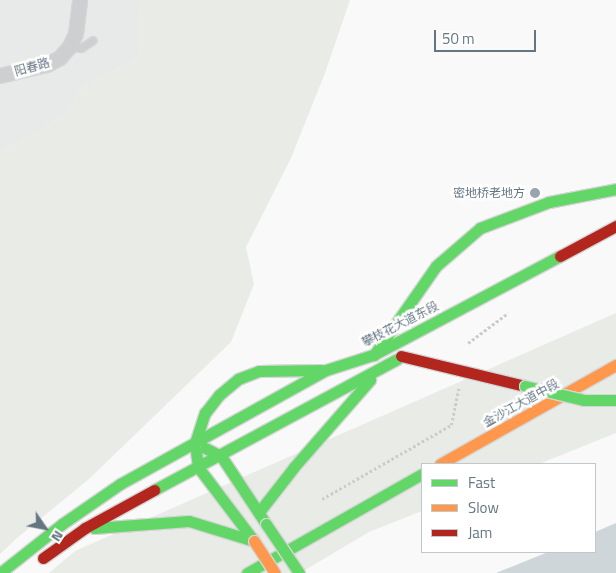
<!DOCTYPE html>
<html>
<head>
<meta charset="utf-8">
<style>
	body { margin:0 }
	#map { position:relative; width:616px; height:573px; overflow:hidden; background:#f9f9f9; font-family:"Titillium Web","Noto Sans SC",sans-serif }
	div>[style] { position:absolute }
	.built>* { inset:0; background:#e8e9e9 }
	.green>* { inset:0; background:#e8ebe6 }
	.water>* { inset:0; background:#ced6d9 }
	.path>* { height:2.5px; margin-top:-1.25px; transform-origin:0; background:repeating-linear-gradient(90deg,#cbcccd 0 2.5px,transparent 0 5px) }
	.roads { filter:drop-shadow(1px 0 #d5d6d7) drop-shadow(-1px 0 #d5d6d7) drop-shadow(0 1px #d5d6d7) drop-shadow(0 -1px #d5d6d7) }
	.lane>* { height:7px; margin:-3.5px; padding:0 3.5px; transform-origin:3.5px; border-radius:3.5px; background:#cecfd0 }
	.street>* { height:14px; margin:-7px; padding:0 7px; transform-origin:7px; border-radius:7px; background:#cecfd0 }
	.fast>* { height:11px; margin:-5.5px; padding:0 5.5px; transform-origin:5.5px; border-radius:5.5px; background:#63d668 }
	.slow>* { height:11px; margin:-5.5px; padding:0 5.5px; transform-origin:5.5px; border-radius:5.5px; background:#ff974d }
	.jam>* { height:11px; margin:-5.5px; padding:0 5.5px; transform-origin:5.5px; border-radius:5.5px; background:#b3261e }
	.bridges { filter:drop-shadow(1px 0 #d5d6d7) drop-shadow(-1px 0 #d5d6d7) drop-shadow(0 1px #d5d6d7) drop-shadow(0 -1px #d5d6d7) }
	.fast-bridge>* { height:11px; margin:-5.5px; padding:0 5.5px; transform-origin:5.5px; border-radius:5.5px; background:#63d668 }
	.slow-bridge>* { height:11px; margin:-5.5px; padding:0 5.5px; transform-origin:5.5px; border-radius:5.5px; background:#ff974d }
	.dots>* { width:14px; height:14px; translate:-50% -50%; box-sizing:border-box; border:2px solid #fff; border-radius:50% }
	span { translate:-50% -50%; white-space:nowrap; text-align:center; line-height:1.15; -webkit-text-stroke:5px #fff; paint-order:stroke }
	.street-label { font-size:12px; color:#657683 }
	.poi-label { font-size:12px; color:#657683 }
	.right { translate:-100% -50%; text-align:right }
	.legend { position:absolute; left:421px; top:463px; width:175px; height:90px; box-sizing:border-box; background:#fff; border:1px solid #c1c8cd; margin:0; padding:6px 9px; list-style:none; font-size:15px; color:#657683 }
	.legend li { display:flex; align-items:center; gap:10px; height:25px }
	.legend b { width:25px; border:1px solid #c1c8cd }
	.north { position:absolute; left:20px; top:503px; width:50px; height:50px; -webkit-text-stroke:4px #fff; paint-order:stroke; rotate:123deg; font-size:14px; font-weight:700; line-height:20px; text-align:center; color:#657683 }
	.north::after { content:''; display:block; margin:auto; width:18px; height:22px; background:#657683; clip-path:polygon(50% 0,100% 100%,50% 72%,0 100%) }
	.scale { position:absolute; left:434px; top:30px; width:102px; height:22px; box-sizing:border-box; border:2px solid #657683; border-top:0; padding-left:6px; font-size:15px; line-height:18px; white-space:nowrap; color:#657683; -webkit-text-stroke:4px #fff; paint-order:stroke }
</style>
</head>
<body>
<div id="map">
	<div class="built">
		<div style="clip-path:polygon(0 0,72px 0,68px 32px,63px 44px,44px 59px,0 69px)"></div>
		<div style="clip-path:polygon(86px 0,137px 0,140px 2px,139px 57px,82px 88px,71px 109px,43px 129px,5px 149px,0 149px,0 83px,47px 71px,66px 62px,80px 37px)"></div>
	</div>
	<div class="green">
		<div style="clip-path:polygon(137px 0,350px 0,325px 73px,291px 158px,246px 247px,254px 284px,231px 342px,89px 479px,17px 538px,0 554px,0 149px,5px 149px,43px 129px,71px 109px,82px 88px,139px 57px,140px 2px)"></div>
		<div style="clip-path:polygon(616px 313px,616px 433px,539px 464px,422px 464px,422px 511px,369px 532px,300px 573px,49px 573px,75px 551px)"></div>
	</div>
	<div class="water">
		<div style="clip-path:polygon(616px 523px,616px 573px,496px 573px,548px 552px,595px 552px,595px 532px)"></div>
	</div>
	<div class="path">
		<div style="left:468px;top:343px;width:50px;rotate:-36.9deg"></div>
		<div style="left:322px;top:499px;width:149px;rotate:-29.8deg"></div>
		<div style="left:451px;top:425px;width:39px;rotate:-78deg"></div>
	</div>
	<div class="roads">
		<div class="lane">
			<div style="left:70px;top:47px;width:11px;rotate:5deg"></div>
			<div style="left:81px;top:48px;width:14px;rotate:-34deg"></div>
		</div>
		<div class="street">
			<div style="left:0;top:76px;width:48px;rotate:-13.2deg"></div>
			<div style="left:47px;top:65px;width:15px;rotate:-28deg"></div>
			<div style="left:60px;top:58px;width:15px;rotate:-48deg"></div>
			<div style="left:70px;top:47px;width:14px;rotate:-65deg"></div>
			<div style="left:76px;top:34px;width:34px;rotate:-83deg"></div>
		</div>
		<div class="fast">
			<div style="left:374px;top:355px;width:108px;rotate:-55.1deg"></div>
			<div style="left:436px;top:266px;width:58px;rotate:-40.8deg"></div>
			<div style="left:480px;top:228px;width:74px;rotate:-20.6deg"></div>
			<div style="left:549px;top:202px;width:68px;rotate:-11deg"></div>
			<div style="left:195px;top:443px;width:32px;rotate:-72deg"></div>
			<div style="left:205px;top:413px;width:23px;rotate:-52deg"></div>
			<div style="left:219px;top:395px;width:25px;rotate:-40deg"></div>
			<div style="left:238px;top:379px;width:22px;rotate:-21deg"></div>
			<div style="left:259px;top:371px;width:62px;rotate:-0.9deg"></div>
			<div style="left:205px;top:448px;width:18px;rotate:27deg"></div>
			<div style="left:221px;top:456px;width:82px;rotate:56.5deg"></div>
			<div style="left:196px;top:451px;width:16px;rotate:83deg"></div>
			<div style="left:198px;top:467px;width:93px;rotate:52.9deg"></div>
			<div style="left:154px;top:490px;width:276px;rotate:-28.3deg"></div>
			<div style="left:259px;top:512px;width:57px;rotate:-52.1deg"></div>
			<div style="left:294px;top:467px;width:116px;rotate:-48.9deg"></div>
			<div style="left:94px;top:528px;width:95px;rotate:-4.2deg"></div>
			<div style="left:189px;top:521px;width:68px;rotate:17.1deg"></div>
			<div style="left:0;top:573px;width:79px;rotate:-38.3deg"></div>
			<div style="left:62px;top:524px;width:70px;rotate:-34.6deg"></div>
			<div style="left:120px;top:484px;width:235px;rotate:-29deg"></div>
			<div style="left:326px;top:370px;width:49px;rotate:-17.7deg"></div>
			<div style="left:373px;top:355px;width:212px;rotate:-27.9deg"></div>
			<div style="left:247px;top:573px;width:201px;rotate:-29.5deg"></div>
		</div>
		<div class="slow">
			<div style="left:440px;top:464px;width:202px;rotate:-29.4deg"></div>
		</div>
		<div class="jam">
			<div style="left:560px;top:256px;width:64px;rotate:-28.2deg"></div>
			<div style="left:401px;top:356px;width:128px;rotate:13.6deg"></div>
			<div style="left:43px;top:558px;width:52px;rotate:-35.5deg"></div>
			<div style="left:85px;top:528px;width:79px;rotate:-28.8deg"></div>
		</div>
	</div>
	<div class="bridges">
		<div class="fast-bridge">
			<div style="left:525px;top:386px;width:61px;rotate:13.3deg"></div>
			<div style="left:584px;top:400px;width:32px"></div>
			<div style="left:266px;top:524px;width:59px;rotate:56deg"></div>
		</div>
		<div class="slow-bridge">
			<div style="left:254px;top:541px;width:38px;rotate:57deg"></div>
		</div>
	</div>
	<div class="dots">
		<div style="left:535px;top:193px;background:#99a4ac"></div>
	</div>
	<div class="street-label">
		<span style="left:32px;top:67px;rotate:-16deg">阳春路</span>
		<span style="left:400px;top:324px;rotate:-27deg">攀枝花大道东段</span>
		<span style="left:521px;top:403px;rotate:-29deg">金沙江大道中段</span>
	</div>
	<div class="poi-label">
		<span class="right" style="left:525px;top:193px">密地桥老地方</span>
	</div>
	<ul class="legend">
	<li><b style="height:6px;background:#63d668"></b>Fast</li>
	<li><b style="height:6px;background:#ff974d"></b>Slow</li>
	<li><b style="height:6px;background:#b3261e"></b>Jam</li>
	</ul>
	<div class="north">N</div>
	<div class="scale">50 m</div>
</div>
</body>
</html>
